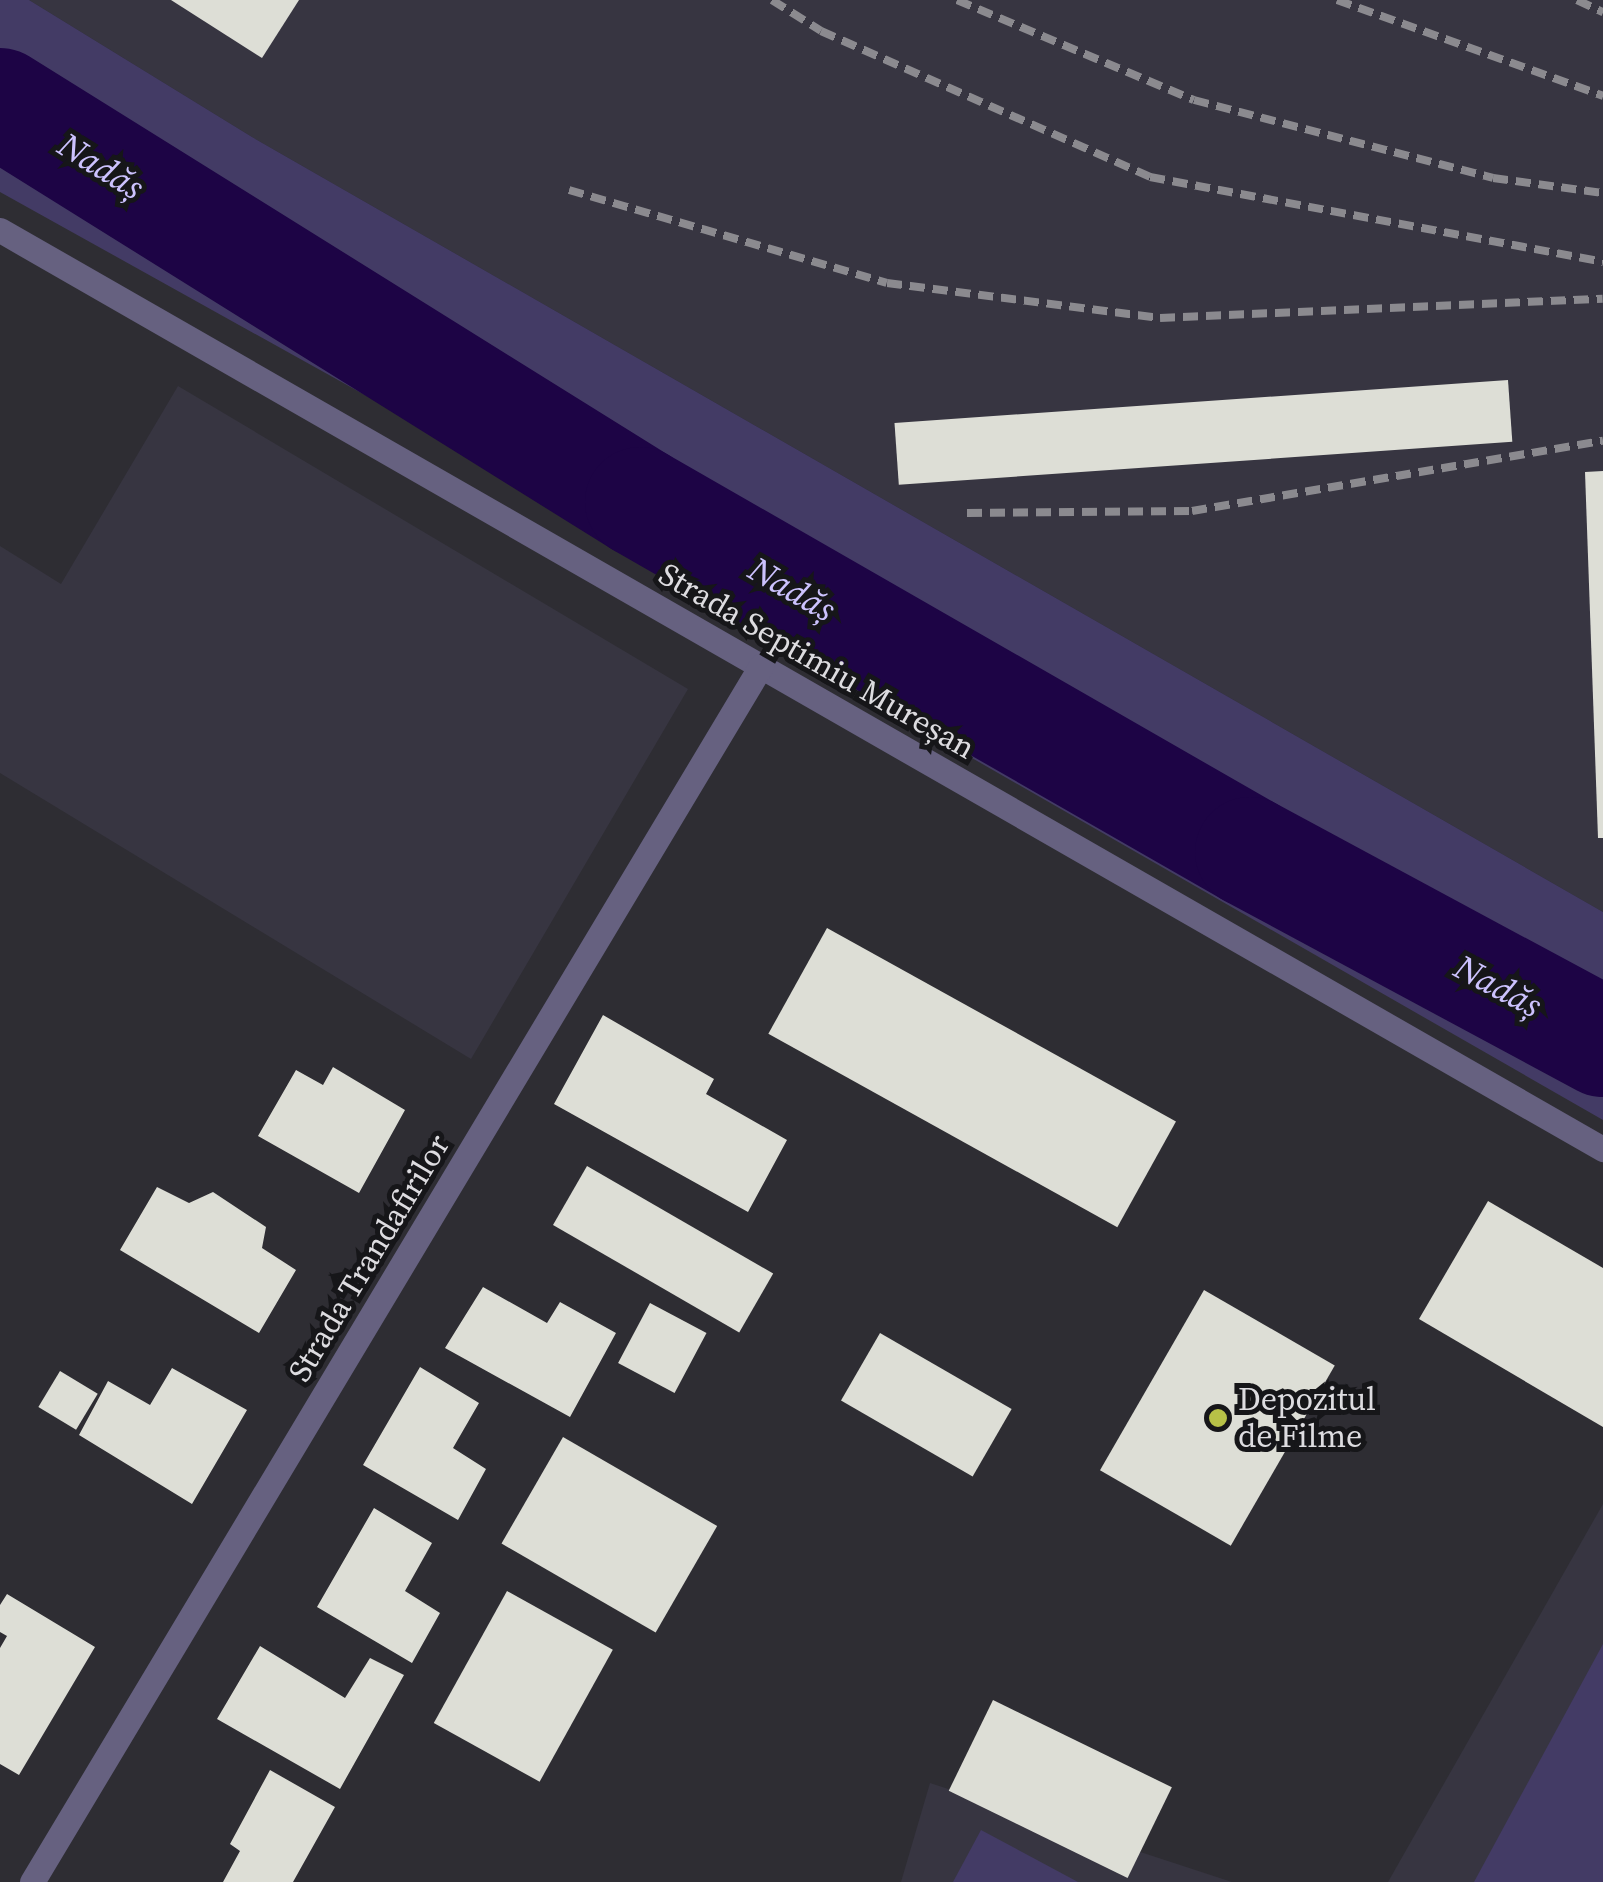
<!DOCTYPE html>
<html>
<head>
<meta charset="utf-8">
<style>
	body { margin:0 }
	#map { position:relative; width:1603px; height:1882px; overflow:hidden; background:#2e2d33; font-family:"Source Serif 4",serif }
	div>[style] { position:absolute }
	.built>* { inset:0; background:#373541 }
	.green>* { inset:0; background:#433b65 }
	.river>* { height:110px; margin:-55px; padding:0 55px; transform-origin:55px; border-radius:55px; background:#1d0445 }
	.building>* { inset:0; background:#ddded6; transform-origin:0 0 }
	.minor>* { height:25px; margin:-12.5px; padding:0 12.5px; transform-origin:12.5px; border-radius:12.5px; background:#666180 }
	.rail>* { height:8px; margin-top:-4px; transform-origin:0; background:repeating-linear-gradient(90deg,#8b8a8f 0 15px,transparent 0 23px) }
	.dots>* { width:28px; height:28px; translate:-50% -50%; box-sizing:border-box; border:5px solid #161619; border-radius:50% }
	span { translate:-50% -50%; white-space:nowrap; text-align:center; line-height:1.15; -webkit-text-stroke:10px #161619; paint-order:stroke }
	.street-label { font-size:32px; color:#dddce0 }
	.poi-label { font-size:32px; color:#dddce0 }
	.left { translate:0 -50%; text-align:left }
	.water-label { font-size:35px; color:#ccc2fe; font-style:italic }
</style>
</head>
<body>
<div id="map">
	<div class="built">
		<div style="clip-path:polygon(29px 0,1603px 0,1603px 912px,252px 137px)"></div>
		<div style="clip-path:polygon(178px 386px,688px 689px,471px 1059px,0 773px,0 546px,61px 584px)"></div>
		<div style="clip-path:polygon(1603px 1504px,1603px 1882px,1388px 1882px)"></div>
		<div style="clip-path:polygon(930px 1783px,1232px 1882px,901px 1882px)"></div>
	</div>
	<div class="green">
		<div style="clip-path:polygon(0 0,29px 0,252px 137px,1603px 912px,1603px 1120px,815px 668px,541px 493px,0 192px)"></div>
		<div style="clip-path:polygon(1603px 1644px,1603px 1882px,1474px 1882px)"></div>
		<div style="clip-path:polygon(981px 1830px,1078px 1882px,953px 1882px)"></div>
	</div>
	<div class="river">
		<div style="left:0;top:103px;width:754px;rotate:31.94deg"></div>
		<div style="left:640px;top:502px;width:703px;rotate:29.85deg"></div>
		<div style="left:1250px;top:852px;width:401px;rotate:28.3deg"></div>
	</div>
	<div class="building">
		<div style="clip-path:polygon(171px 0,299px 0,262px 58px)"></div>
		<div style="left:1508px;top:380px;width:62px;height:615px;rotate:86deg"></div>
		<div style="clip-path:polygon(1603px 471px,1603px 838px,1598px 838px,1585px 472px)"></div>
		<div style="left:827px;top:928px;width:399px;height:121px;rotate:29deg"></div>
		<div style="clip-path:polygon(603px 1015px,714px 1079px,706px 1094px,787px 1140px,748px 1212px,554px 1104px)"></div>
		<div style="clip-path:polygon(333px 1067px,405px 1110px,359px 1193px,258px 1136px,296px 1070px,323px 1085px)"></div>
		<div style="left:587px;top:1166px;width:215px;height:68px;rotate:30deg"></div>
		<div style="clip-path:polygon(157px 1187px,189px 1203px,213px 1192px,266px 1227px,262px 1248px,296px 1270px,259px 1333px,120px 1250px)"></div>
		<div style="clip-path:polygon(1488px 1201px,1603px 1268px,1603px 1427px,1419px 1319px)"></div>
		<div style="clip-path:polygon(483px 1287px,547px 1323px,560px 1302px,616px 1333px,570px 1417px,445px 1348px)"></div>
		<div style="left:1204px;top:1290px;width:151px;height:208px;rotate:30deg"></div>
		<div style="left:650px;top:1303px;width:64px;height:68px;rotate:28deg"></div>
		<div style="left:880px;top:1333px;width:152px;height:78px;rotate:30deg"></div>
		<div style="clip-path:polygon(420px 1367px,479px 1403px,453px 1448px,486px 1469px,458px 1520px,363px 1465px)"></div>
		<div style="clip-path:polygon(172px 1368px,247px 1410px,192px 1504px,79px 1435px,108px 1381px,150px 1405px)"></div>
		<div style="left:60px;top:1371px;width:44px;height:42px;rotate:31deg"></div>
		<div style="left:563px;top:1437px;width:178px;height:123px;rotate:30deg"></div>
		<div style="clip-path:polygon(374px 1508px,432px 1543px,405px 1591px,440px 1613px,412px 1663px,317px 1607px)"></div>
		<div style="left:507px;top:1591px;width:121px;height:151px;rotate:29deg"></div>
		<div style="clip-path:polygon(7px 1594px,95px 1647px,19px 1775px,0 1764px,0 1648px,7px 1636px,0 1632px,0 1605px)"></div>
		<div style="clip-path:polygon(260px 1646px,345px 1698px,370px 1658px,404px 1675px,340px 1789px,217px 1719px)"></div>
		<div style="left:993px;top:1700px;width:199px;height:101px;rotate:26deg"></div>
		<div style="clip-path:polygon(270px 1770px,335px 1807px,293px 1882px,223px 1882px,240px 1851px,230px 1844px)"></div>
	</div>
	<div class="minor">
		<div style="left:0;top:230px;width:1848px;rotate:29.83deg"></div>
		<div style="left:32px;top:1882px;width:1418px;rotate:-59.06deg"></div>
	</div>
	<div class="rail">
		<div style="left:772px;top:0;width:58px;rotate:32.3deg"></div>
		<div style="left:821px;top:31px;width:360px;rotate:23.9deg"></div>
		<div style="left:1150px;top:177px;width:461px;rotate:10.6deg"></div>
		<div style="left:957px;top:0;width:257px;rotate:22.9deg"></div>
		<div style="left:1194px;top:100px;width:309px;rotate:14.6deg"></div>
		<div style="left:1493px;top:178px;width:111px;rotate:7.8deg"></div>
		<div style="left:1337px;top:0;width:283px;rotate:19.8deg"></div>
		<div style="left:1577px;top:0;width:29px;rotate:25deg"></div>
		<div style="left:569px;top:190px;width:331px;rotate:16.3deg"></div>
		<div style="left:887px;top:283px;width:275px;rotate:7.3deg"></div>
		<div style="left:1160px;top:318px;width:443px;rotate:-2.5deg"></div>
		<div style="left:967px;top:513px;width:225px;rotate:-0.5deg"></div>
		<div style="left:1192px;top:511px;width:417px;rotate:-9.7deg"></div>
	</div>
	<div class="dots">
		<div style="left:1218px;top:1418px;background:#b7c147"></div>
	</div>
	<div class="street-label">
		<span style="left:817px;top:661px;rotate:30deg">Strada Septimiu Mureșan</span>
		<span style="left:369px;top:1258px;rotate:-59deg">Strada Trandafirilor</span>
	</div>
	<div class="poi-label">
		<span class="left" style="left:1238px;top:1418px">Depozitul<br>de Filme</span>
	</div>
	<div class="water-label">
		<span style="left:101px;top:166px;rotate:32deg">Nadăș</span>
		<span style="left:792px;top:589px;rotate:30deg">Nadăș</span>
		<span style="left:1498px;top:986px;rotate:28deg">Nadăș</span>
	</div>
</div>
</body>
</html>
